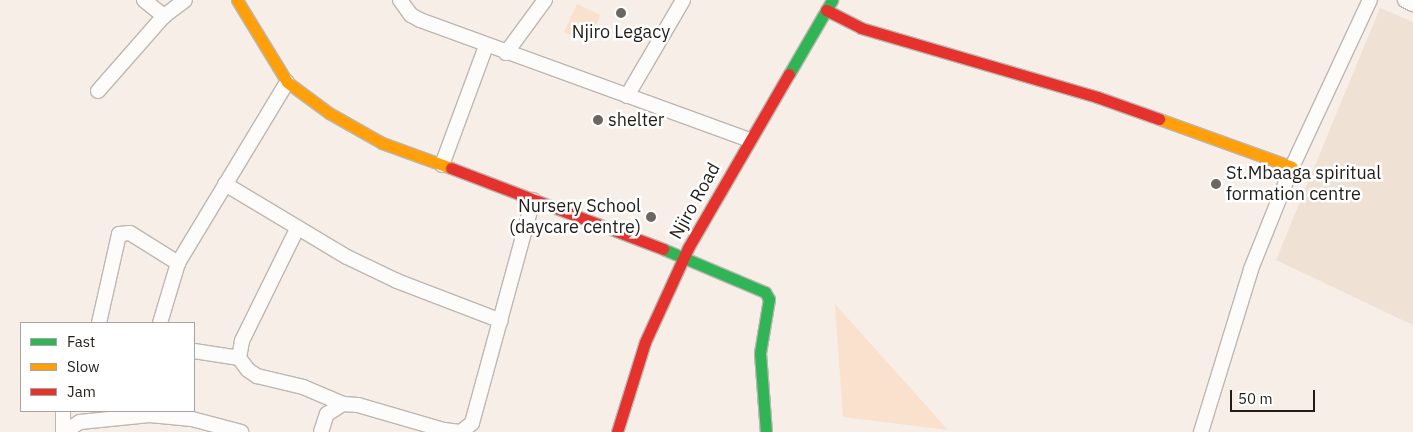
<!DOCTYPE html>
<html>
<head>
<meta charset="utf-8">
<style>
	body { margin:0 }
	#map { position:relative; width:1413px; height:432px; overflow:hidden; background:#f6eee7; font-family:"IBM Plex Sans",sans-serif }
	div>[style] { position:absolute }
	.built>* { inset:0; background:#efe1d4 }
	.green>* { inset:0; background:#f9e1cd; transform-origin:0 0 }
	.roads { filter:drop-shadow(1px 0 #bdb7b2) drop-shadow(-1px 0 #bdb7b2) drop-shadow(0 1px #bdb7b2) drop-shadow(0 -1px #bdb7b2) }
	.street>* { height:14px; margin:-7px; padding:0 7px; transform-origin:7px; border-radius:7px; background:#fefcfb }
	.fast>* { height:11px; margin:-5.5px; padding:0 5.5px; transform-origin:5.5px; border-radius:5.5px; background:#30b455 }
	.slow>* { height:11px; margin:-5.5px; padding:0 5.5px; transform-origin:5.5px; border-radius:5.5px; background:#ff9f0a }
	.jam>* { height:11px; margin:-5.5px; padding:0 5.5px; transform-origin:5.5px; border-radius:5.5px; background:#e5322d }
	.dots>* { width:14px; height:14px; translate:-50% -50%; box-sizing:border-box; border:2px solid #fff; border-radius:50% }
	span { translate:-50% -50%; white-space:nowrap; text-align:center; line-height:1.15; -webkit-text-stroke:5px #fff; paint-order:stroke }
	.poi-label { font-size:18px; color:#221d19 }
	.left { translate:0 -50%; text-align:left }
	.right { translate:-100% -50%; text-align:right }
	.street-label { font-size:18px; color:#221d19 }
	.legend { position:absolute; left:20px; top:322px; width:175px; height:90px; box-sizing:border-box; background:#fff; border:1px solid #a7a5a3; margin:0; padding:6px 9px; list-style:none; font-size:15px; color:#221d19 }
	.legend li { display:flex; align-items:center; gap:10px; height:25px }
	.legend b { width:25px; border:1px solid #a7a5a3 }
	.scale { position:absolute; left:1230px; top:390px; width:85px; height:22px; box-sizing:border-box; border:2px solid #221d19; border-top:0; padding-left:6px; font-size:15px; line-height:18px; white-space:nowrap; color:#221d19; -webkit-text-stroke:4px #fff; paint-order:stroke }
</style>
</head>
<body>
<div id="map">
	<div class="built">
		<div style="clip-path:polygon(1380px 8px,1413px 22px,1413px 325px,1276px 260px)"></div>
	</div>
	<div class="green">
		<div style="left:577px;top:4px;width:26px;height:31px;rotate:25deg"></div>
		<div style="clip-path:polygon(835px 304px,948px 430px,843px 417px)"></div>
	</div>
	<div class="roads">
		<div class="street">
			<div style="left:144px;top:0;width:26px;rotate:39deg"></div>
			<div style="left:400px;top:0;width:19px;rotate:54deg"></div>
			<div style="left:411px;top:15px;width:10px;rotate:29deg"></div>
			<div style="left:420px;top:20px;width:350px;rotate:20deg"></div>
			<div style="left:1405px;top:0;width:9px;rotate:27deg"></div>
			<div style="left:506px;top:53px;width:66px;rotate:-53.7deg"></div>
			<div style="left:98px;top:91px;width:100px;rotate:-48.7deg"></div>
			<div style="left:164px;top:16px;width:26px;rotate:-37deg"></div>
			<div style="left:627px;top:96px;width:111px;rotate:-59.7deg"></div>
			<div style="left:442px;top:165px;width:127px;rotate:-69.7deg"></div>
			<div style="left:225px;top:184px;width:142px;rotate:30.9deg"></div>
			<div style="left:347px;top:257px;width:55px;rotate:25.6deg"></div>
			<div style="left:397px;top:281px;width:111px;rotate:21deg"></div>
			<div style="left:297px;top:229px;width:125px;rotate:116.2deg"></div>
			<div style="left:242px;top:341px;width:17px;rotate:100deg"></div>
			<div style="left:239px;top:358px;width:15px;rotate:53deg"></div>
			<div style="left:248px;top:370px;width:11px;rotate:34deg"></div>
			<div style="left:257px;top:376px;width:47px;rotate:13.4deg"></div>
			<div style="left:303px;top:387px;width:43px;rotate:23deg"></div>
			<div style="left:99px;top:323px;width:91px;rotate:-77.3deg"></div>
			<div style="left:119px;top:234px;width:11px;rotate:-5deg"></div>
			<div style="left:130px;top:233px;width:57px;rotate:32deg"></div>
			<div style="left:160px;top:323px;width:63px;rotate:-73.3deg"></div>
			<div style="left:178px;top:263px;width:211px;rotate:-58.9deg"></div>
			<div style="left:194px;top:351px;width:46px;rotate:8.8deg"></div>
			<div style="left:63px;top:432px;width:21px;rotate:-90deg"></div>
			<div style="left:64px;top:432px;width:19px;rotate:-32deg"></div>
			<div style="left:80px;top:422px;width:70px;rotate:-5.7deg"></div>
			<div style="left:150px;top:415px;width:42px;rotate:5.4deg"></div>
			<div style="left:192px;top:419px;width:51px;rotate:14.9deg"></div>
			<div style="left:321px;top:432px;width:19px;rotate:-72deg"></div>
			<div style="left:327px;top:414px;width:19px;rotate:-32deg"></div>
			<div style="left:343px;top:404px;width:15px;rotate:4deg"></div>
			<div style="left:358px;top:405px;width:90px;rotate:16.2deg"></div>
			<div style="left:444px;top:430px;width:16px;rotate:7deg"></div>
			<div style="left:461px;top:432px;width:14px;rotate:-39deg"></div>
			<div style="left:472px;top:423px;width:231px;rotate:-74.7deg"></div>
			<div style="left:1201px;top:432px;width:170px;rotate:-72.9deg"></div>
			<div style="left:1251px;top:269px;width:110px;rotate:-68.1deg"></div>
			<div style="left:1292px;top:167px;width:184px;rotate:-65deg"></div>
		</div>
		<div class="fast">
			<div style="left:789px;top:74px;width:86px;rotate:-59.8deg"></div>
			<div style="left:663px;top:249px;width:111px;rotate:22.9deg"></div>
			<div style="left:765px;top:292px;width:8px;rotate:60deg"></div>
			<div style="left:769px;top:299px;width:55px;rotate:99.5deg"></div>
			<div style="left:760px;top:353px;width:79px;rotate:85.7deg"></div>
		</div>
		<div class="slow">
			<div style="left:237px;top:0;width:96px;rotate:58.6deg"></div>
			<div style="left:287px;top:82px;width:52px;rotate:36.4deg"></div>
			<div style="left:329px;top:113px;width:61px;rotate:29.5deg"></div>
			<div style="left:382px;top:143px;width:73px;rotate:19.9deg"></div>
			<div style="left:1159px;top:119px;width:141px;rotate:19.8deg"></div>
		</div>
		<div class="jam">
			<div style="left:826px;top:10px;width:39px;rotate:27deg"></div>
			<div style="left:861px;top:28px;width:246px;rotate:16.3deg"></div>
			<div style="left:1097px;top:97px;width:66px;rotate:19.5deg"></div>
			<div style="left:451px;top:168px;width:227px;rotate:20.9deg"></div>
			<div style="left:617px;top:432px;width:94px;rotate:-72.7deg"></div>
			<div style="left:645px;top:342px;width:103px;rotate:-65.4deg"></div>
			<div style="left:688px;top:248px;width:201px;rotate:-59.9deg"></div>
		</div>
	</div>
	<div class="dots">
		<div style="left:621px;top:13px;background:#6c6661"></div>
		<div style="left:598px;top:120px;background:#6c6661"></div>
		<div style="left:1216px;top:184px;background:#6c6661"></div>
		<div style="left:651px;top:217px;background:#6c6661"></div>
	</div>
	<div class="poi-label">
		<span style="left:621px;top:32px">Njiro Legacy</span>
		<span class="left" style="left:608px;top:120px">shelter</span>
		<span class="left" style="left:1226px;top:184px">St.Mbaaga spiritual<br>formation centre</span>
		<span class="right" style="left:641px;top:217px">Nursery School<br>(daycare centre)</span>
	</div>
	<div class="street-label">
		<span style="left:695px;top:201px;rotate:-61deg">Njiro Road</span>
	</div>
	<ul class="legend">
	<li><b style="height:6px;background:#30b455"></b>Fast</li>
	<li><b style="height:6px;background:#ff9f0a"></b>Slow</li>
	<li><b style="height:6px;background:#e5322d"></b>Jam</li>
	</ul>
	<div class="scale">50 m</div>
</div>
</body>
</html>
